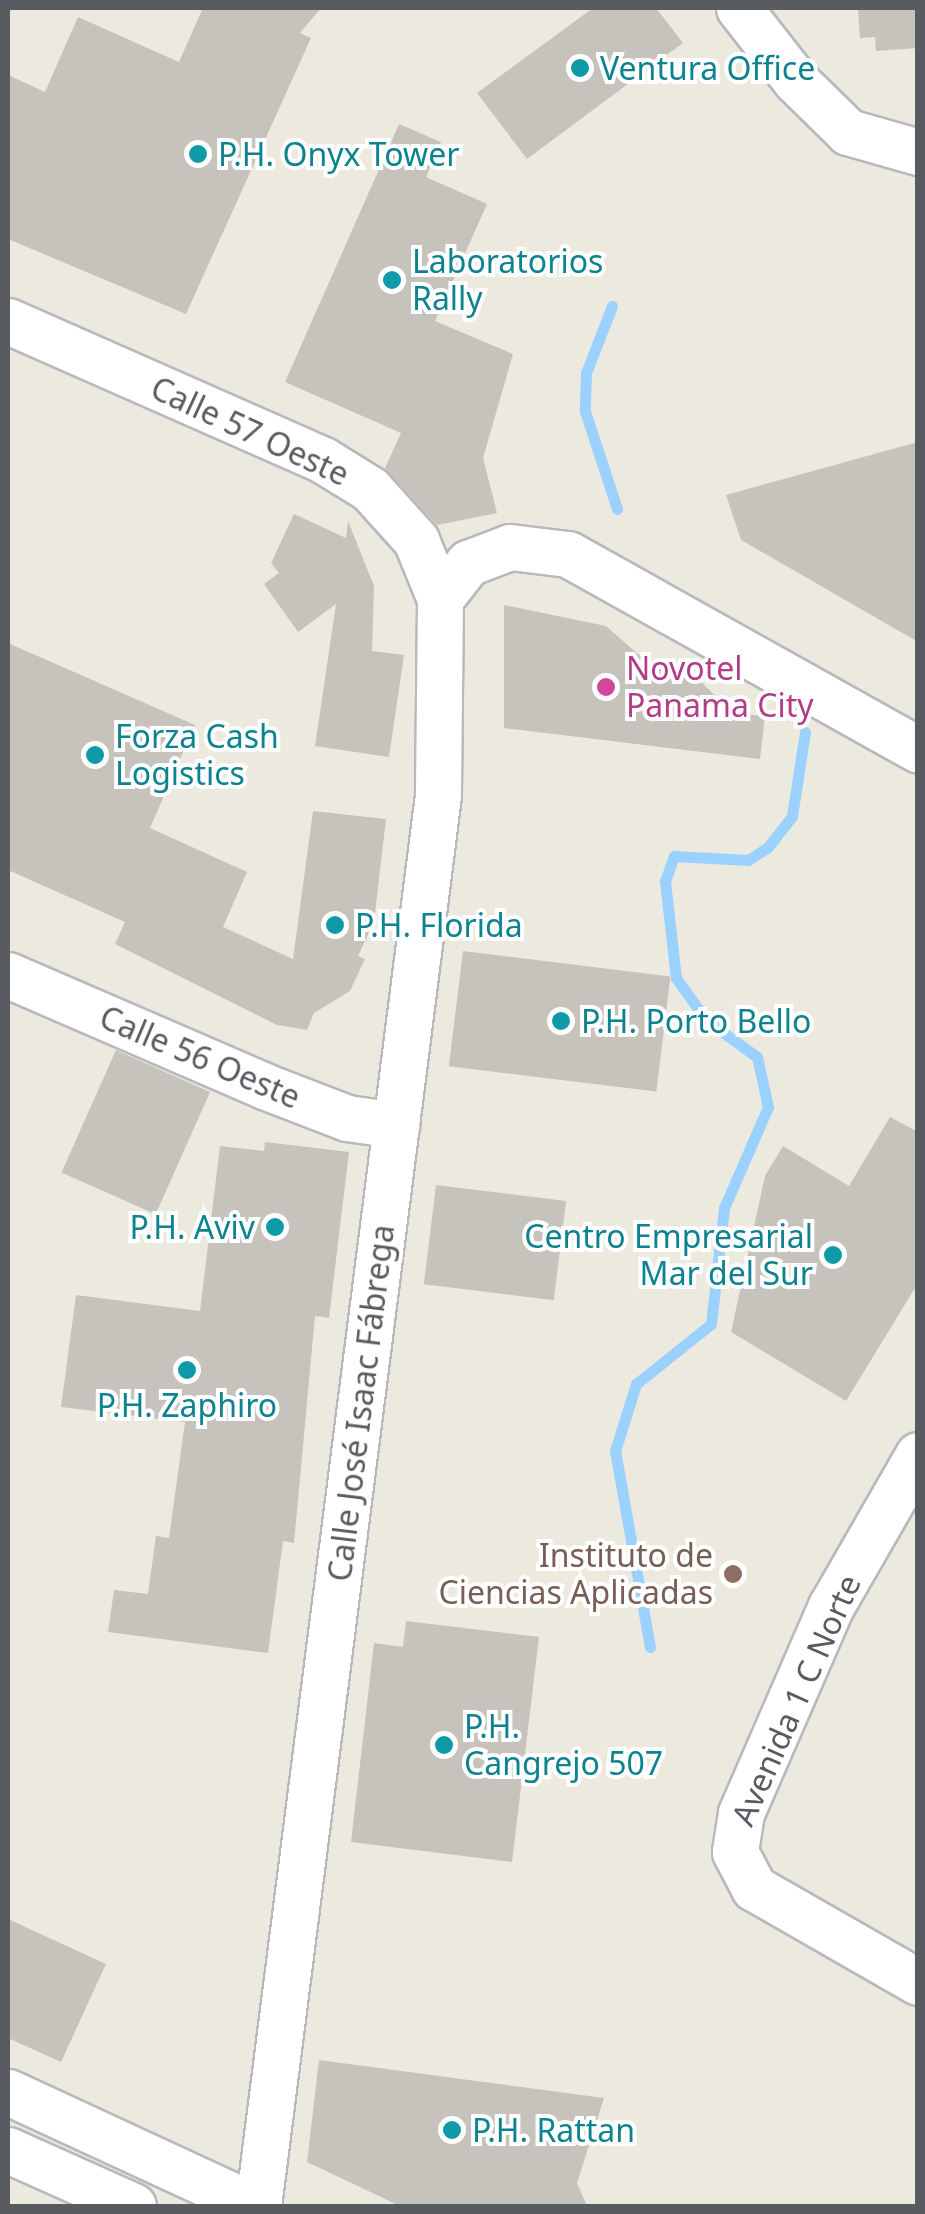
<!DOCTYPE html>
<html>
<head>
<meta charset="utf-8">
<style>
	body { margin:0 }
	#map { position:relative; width:925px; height:2214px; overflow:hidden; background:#ece9de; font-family:"Noto Sans",sans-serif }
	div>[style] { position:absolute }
	.stream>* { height:11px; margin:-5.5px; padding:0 5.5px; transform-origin:5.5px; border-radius:5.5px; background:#9bd1ff }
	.building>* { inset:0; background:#c6c3bc; transform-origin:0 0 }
	.roads { filter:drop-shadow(2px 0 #b7b9be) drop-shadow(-2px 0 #b7b9be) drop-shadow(0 2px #b7b9be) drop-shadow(0 -2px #b7b9be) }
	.minor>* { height:45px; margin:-22.5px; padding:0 22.5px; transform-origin:22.5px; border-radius:22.5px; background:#fff }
	.dots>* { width:28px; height:28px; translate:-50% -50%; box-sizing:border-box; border:5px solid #fff; border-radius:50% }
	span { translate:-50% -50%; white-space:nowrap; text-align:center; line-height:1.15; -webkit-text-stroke:8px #fff; paint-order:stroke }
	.culture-label { font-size:32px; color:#0d838f }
	.left { translate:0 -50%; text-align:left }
	.right { translate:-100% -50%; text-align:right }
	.street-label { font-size:32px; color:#585b60 }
	.hotel-label { font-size:32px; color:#b23c85 }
	.education-label { font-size:32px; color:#785e54 }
	.frame { position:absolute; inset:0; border:10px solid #585b60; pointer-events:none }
</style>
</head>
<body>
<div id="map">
	<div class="stream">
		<div style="left:612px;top:306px;width:72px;rotate:111.2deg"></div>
		<div style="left:586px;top:373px;width:38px;rotate:92deg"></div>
		<div style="left:585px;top:411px;width:103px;rotate:71.9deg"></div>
		<div style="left:650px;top:1647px;width:199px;rotate:-100.1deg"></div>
		<div style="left:615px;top:1451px;width:70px;rotate:-72.6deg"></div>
		<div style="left:636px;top:1384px;width:96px;rotate:-38.7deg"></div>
		<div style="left:711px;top:1324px;width:117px;rotate:-83.6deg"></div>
		<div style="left:724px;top:1208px;width:110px;rotate:-66.5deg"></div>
		<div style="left:768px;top:1107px;width:51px;rotate:-102.4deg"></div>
		<div style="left:757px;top:1057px;width:63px;rotate:-144deg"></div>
		<div style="left:706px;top:1020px;width:52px;rotate:-125.5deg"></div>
		<div style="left:676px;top:978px;width:98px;rotate:-96.5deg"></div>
		<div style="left:665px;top:881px;width:27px;rotate:-70deg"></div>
		<div style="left:674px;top:856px;width:74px;rotate:3.1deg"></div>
		<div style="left:748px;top:860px;width:24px;rotate:-33deg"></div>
		<div style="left:768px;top:847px;width:39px;rotate:-52deg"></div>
		<div style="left:792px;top:816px;width:85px;rotate:-81.2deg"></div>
	</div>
	<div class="building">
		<div style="clip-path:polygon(203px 8px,321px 8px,300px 33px,311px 38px,186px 314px,8px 239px,8px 75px,45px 92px,78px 17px,179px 62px)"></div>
		<div style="clip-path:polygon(593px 8px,656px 8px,683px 43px,527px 159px,477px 93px)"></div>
		<div style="clip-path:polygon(858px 8px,918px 8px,918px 48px,876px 51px,875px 37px,860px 38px)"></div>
		<div style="clip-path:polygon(399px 124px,441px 142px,426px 177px,487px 204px,435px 321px,513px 354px,483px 458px,497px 513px,437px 525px,385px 468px,401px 433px,285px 382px)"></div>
		<div style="clip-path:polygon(918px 442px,918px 642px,741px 540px,726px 495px)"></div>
		<div style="clip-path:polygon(294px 514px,346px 538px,348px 521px,374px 586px,372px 651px,404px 655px,389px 757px,315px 746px,336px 604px,298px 632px,264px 584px,279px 573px,271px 563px)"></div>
		<div style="clip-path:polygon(504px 605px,606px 626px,647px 662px,699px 680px,733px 713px,765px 716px,760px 759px,504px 728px)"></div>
		<div style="clip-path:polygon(8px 643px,195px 725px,150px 828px,247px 872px,223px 927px,293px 959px,313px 811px,386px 819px,374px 922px,358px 956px,365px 959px,350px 991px,314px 1013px,307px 1030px,277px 1025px,115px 944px,125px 922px,8px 870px)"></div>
		<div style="left:463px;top:951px;width:209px;height:116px;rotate:7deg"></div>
		<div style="left:116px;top:1050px;width:103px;height:134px;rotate:24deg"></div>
		<div style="clip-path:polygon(890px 1117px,918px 1132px,918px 1283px,846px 1401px,731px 1332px,765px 1176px,783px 1146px,849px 1186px)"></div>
		<div style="clip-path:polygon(265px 1142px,349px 1152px,329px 1318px,315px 1316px,294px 1543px,283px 1541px,268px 1653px,108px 1632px,114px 1590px,148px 1594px,156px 1536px,169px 1538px,185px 1422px,61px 1407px,76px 1295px,200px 1311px,220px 1146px,264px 1151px)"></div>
		<div style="left:436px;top:1185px;width:131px;height:100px;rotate:7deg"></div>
		<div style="clip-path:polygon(406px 1621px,539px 1637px,512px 1862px,351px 1842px,374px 1643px,403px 1647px)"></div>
		<div style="clip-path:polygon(8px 1919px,106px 1964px,61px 2062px,8px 2038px)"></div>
		<div style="clip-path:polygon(319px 2060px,604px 2098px,577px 2183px,587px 2206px,400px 2206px,307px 2162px)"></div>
	</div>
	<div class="roads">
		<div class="minor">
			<div style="left:739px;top:8px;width:93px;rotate:52deg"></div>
			<div style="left:796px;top:81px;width:73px;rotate:44.4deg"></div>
			<div style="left:848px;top:132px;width:73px;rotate:15.9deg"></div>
			<div style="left:8px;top:321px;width:344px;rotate:23.8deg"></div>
			<div style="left:323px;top:460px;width:55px;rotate:31.7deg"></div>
			<div style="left:370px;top:489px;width:69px;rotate:48deg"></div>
			<div style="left:416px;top:540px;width:64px;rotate:67.9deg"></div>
			<div style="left:440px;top:599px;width:196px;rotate:90.6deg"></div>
			<div style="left:438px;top:795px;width:1422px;rotate:97.27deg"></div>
			<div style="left:440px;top:599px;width:46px;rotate:-52.1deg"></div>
			<div style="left:468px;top:563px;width:45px;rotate:-20.9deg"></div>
			<div style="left:510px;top:547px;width:58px;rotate:6.9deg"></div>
			<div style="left:568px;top:554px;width:401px;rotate:29.2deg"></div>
			<div style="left:8px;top:975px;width:279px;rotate:23.4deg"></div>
			<div style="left:264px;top:1086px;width:89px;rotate:21.1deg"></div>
			<div style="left:347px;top:1118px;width:50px;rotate:8deg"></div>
			<div style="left:918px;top:1455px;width:174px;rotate:119.9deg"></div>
			<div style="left:831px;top:1606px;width:226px;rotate:113.5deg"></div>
			<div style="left:741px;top:1813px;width:39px;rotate:99deg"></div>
			<div style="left:735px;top:1852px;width:41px;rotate:62.2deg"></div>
			<div style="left:754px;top:1888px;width:189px;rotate:29.8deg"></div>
			<div style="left:8px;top:2092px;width:272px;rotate:24.8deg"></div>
			<div style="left:8px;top:2150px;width:137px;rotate:24.1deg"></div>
		</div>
	</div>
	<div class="dots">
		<div style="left:580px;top:68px;background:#0f9aa8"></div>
		<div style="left:198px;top:154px;background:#0f9aa8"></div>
		<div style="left:392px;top:280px;background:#0f9aa8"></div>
		<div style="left:606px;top:687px;background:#d1479c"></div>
		<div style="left:95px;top:755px;background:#0f9aa8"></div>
		<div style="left:335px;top:925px;background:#0f9aa8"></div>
		<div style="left:561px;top:1021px;background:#0f9aa8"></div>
		<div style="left:275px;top:1227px;background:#0f9aa8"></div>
		<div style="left:833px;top:1255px;background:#0f9aa8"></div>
		<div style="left:187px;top:1370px;background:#0f9aa8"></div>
		<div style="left:733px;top:1574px;background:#8d6e63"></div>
		<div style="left:444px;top:1745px;background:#0f9aa8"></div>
		<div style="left:452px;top:2130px;background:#0f9aa8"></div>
	</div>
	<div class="culture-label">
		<span class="left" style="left:600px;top:68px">Ventura Office</span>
		<span class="left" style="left:218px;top:154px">P.H. Onyx Tower</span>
		<span class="left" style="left:412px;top:280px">Laboratorios<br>Rally</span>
		<span class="left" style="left:115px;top:755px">Forza Cash<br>Logistics</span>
		<span class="left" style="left:355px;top:925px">P.H. Florida</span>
		<span class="left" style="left:581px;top:1021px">P.H. Porto Bello</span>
		<span class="right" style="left:255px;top:1227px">P.H. Aviv</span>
		<span class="right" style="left:813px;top:1255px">Centro Empresarial<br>Mar del Sur</span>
		<span style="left:187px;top:1405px">P.H. Zaphiro</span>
		<span class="left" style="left:464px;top:1745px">P.H.<br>Cangrejo 507</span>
		<span class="left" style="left:472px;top:2130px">P.H. Rattan</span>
	</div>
	<div class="street-label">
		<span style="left:250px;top:431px;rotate:25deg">Calle 57 Oeste</span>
		<span style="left:200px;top:1057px;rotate:23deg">Calle 56 Oeste</span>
		<span style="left:361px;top:1403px;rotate:-83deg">Calle José Isaac Fábrega</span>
		<span style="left:796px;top:1700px;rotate:-66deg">Avenida 1 C Norte</span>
	</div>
	<div class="hotel-label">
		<span class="left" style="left:626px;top:687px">Novotel<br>Panama City</span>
	</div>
	<div class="education-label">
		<span class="right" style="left:713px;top:1574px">Instituto de<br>Ciencias Aplicadas</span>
	</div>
	<div class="frame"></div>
</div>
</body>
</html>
